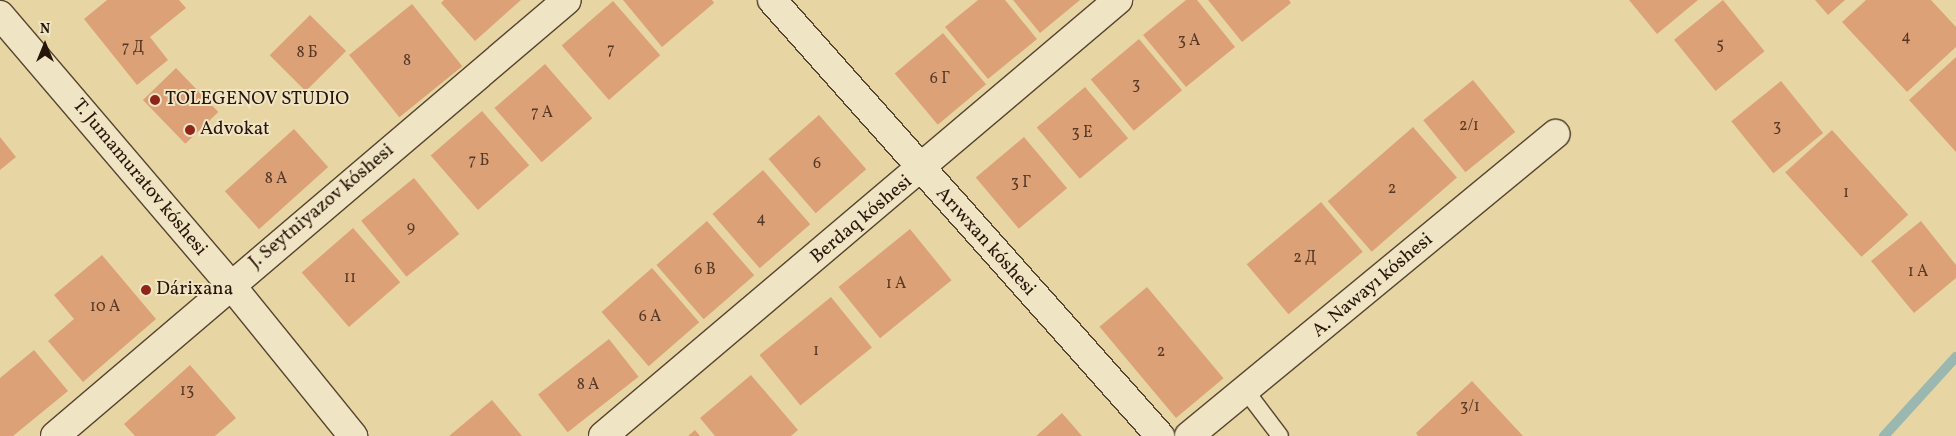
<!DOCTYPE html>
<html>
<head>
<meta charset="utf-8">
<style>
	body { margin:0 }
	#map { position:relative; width:1956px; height:436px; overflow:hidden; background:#e7d6a4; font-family:Vollkorn,serif }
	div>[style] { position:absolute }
	.stream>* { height:10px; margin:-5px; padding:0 5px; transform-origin:5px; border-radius:5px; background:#9ab7b0 }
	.building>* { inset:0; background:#dda178; transform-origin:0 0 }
	.roads { filter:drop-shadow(1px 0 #584530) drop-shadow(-1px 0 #584530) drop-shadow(0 1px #584530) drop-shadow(0 -1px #584530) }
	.service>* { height:16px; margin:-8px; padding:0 8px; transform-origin:8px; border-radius:8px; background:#efe4c4 }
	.minor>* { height:28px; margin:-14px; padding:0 14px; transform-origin:14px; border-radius:14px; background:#efe4c4 }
	.secondary>* { height:28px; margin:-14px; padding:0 14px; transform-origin:14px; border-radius:14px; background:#efe4c4 }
	.dots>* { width:14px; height:14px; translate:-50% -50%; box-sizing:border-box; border:2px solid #efe4c4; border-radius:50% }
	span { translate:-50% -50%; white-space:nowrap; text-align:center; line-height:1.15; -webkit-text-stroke:4px #efe4c4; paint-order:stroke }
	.number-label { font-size:16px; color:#553825 }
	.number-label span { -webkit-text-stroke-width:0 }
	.poi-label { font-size:19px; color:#281509 }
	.left { translate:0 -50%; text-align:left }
	.street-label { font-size:19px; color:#281509 }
	.north { position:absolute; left:20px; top:20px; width:50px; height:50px; -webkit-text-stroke:4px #efe4c4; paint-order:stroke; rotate:0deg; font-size:14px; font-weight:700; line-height:20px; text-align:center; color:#281509 }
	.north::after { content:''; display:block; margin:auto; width:18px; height:22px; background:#281509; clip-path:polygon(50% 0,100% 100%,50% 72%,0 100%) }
</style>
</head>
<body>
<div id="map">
	<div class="stream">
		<div style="left:1884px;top:436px;width:107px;rotate:-47.7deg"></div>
	</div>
	<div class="building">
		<div style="clip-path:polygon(107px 0,179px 0,186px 8px,150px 37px,168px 60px,137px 85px,84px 19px)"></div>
		<div style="clip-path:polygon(444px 0,521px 0,475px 41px,441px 3px)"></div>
		<div style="clip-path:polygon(623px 0,712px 0,714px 3px,662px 47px)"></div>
		<div style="clip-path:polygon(978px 0,1005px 0,1037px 39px,988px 79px,945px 27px)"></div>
		<div style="clip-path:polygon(1013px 0,1080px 0,1040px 33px)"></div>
		<div style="clip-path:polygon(1186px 0,1197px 0,1235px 47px,1186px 87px,1143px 35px)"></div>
		<div style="clip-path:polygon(1208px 0,1289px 0,1291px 3px,1242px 42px)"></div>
		<div style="clip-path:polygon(1629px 0,1698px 0,1657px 34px)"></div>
		<div style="left:1723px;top:0;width:66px;height:63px;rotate:51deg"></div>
		<div style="clip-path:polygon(1815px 0,1845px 0,1828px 15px)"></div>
		<div style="clip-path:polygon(1866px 0,1931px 0,1956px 27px,1956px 47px,1907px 92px,1842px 22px)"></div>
		<div style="left:613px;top:1px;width:72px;height:68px;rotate:49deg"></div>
		<div style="left:412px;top:4px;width:80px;height:81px;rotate:51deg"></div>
		<div style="left:310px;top:15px;width:51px;height:57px;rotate:45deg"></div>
		<div style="left:943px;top:33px;width:67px;height:63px;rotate:50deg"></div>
		<div style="left:1139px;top:39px;width:67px;height:63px;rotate:50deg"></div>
		<div style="clip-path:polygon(1956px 57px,1956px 152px,1909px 100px)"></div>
		<div style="left:545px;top:64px;width:72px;height:67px;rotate:49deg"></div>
		<div style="left:176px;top:68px;width:61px;height:46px;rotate:46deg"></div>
		<div style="left:1473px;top:80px;width:67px;height:64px;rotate:51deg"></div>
		<div style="left:1781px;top:81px;width:67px;height:64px;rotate:51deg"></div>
		<div style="left:1085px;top:87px;width:67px;height:63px;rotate:50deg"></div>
		<div style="left:482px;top:111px;width:72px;height:68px;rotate:49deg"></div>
		<div style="left:819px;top:115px;width:72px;height:67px;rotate:49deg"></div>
		<div style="left:1413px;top:127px;width:67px;height:113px;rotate:49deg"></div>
		<div style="left:294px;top:129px;width:51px;height:93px;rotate:48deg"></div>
		<div style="left:1832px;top:130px;width:114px;height:63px;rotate:48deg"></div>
		<div style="clip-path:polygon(0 137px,16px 157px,0 170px)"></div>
		<div style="left:1024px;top:137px;width:67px;height:63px;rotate:50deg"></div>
		<div style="left:763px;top:170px;width:72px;height:67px;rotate:49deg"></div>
		<div style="left:414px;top:178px;width:72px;height:68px;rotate:51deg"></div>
		<div style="left:1321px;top:202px;width:65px;height:97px;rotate:50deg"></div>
		<div style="left:707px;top:221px;width:72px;height:67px;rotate:49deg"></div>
		<div style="clip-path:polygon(1921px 221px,1956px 265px,1956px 278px,1914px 313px,1871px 261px)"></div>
		<div style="left:353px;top:228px;width:72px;height:68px;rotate:49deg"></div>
		<div style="left:910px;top:229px;width:66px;height:92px;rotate:51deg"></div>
		<div style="clip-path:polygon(102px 255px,156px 319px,83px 382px,48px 341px,74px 319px,54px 295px)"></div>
		<div style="left:652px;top:268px;width:72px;height:67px;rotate:49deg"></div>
		<div style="left:1147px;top:287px;width:119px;height:62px;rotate:50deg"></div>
		<div style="left:831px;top:297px;width:65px;height:92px;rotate:51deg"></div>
		<div style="left:609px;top:339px;width:48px;height:90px;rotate:52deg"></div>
		<div style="clip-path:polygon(34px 350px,68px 391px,13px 436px,0 436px,0 378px)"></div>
		<div style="clip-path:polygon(190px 365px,236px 418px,215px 436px,135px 436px,124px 424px)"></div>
		<div style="clip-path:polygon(751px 375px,798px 430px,791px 436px,715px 436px,700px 418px)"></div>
		<div style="clip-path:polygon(1472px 381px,1523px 436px,1418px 436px,1416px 433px)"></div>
		<div style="clip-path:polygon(492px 400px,522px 436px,449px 436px)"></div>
		<div style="clip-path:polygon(1062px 413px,1082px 436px,1036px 436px)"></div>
		<div style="clip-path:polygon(695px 430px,700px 436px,688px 436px)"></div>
	</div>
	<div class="roads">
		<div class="service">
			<div style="left:1246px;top:391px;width:56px;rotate:52.9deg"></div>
		</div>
		<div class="minor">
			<div style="left:772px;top:0;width:584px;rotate:48.33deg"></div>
			<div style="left:55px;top:436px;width:672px;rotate:-40.42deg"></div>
			<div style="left:603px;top:436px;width:675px;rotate:-40.25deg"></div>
			<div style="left:1189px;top:436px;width:475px;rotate:-39.5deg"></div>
		</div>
		<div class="secondary">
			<div style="left:0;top:15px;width:354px;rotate:49.5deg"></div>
			<div style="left:230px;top:284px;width:196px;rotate:51deg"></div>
		</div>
	</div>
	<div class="dots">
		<div style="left:155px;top:100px;background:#8f2418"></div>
		<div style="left:190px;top:130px;background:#8f2418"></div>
		<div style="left:146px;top:290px;background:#8f2418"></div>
	</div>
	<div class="number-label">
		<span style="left:1906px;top:37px">4</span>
		<span style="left:1189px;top:41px">3 А</span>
		<span style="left:1720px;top:45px">5</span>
		<span style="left:133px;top:48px">7 Д</span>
		<span style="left:611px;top:50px">7</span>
		<span style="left:307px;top:53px">8 Б</span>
		<span style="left:407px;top:61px">8</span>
		<span style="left:940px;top:79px">6 Г</span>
		<span style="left:1136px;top:85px">3</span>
		<span style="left:542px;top:113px">7 А</span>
		<span style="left:1469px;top:126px">2/1</span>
		<span style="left:1777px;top:127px">3</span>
		<span style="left:1082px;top:133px">3 Е</span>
		<span style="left:479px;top:161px">7 Б</span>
		<span style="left:817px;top:164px">6</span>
		<span style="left:276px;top:179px">8 А</span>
		<span style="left:1021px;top:183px">3 Г</span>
		<span style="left:1392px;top:189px">2</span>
		<span style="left:1846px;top:193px">1</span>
		<span style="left:761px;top:219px">4</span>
		<span style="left:411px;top:228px">9</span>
		<span style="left:1305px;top:258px">2 Д</span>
		<span style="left:705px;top:270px">6 В</span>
		<span style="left:1918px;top:272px">1 А</span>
		<span style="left:350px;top:278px">11</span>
		<span style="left:896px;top:284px">1 А</span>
		<span style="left:105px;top:307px">10 А</span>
		<span style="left:650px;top:317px">6 А</span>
		<span style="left:816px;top:351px">1</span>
		<span style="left:1161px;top:352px">2</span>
		<span style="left:588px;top:385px">8 А</span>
		<span style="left:187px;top:391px">13</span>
		<span style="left:1470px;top:407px">3/1</span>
	</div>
	<div class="poi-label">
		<span class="left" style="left:165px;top:100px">TOLEGENOV STUDIO</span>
		<span class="left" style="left:200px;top:130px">Advokat</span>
		<span class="left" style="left:156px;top:290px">Dárixana</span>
	</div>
	<div class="street-label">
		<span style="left:139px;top:178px;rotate:50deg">T. Jumamuratov kóshesi</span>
		<span style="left:322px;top:207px;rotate:-40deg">J. Seytniyazov kóshesi</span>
		<span style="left:862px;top:220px;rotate:-40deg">Berdaq kóshesi</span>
		<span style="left:985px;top:242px;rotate:48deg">Arıwxan kóshesi</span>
		<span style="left:1373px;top:286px;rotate:-40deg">A. Nawayı kóshesi</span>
	</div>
	<div class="north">N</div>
</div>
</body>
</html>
